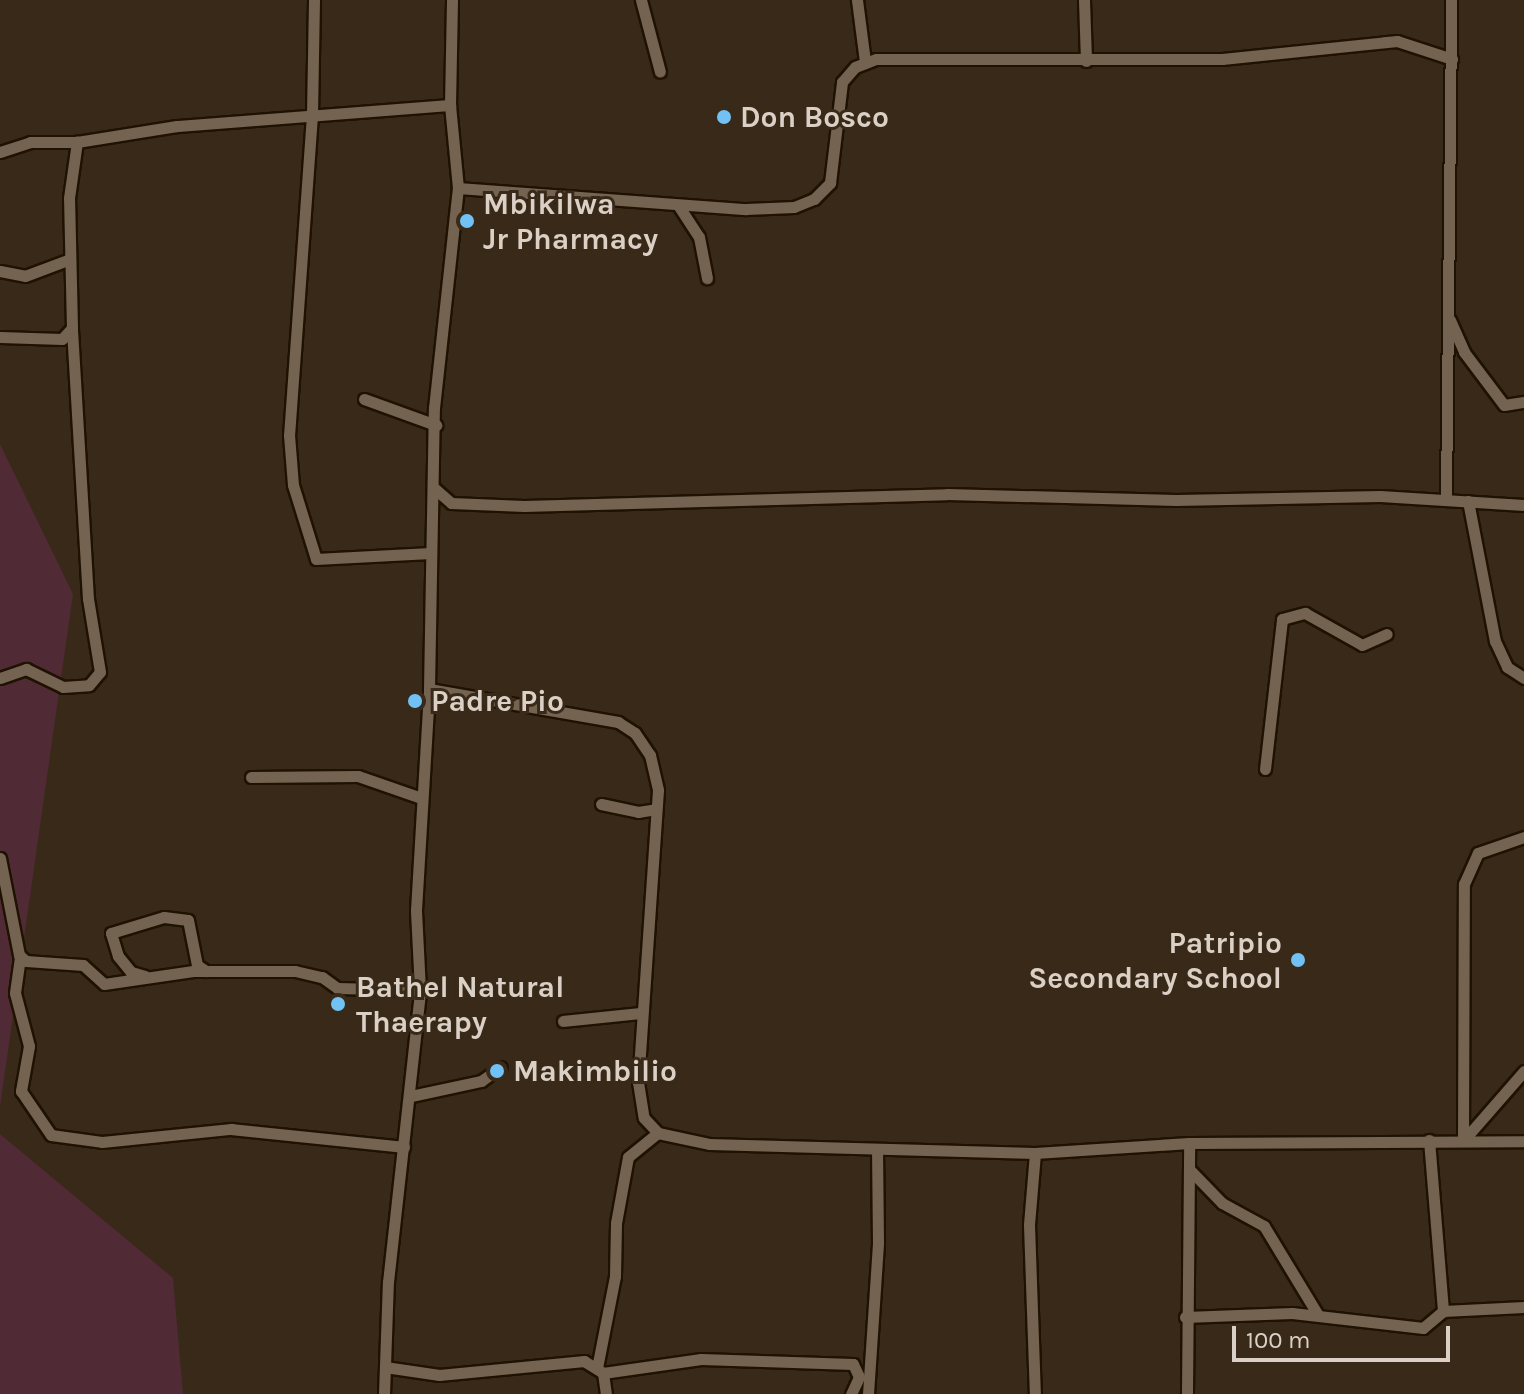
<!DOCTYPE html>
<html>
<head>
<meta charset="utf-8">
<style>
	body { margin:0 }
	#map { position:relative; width:1524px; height:1394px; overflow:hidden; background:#382918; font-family:Karla,sans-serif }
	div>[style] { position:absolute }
	.green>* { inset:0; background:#502a34 }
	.roads { filter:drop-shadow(2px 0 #1f1202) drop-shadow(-2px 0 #1f1202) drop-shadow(0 2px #1f1202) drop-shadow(0 -2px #1f1202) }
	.minor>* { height:11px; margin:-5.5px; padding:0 5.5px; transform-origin:5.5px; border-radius:5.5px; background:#746350 }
	.dots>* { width:22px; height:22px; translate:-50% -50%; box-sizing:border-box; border:4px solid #382918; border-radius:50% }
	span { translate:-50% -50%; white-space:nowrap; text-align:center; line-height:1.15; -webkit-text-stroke:6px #382918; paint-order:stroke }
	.poi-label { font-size:30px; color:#dad0c6; font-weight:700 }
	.left { translate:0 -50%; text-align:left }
	.right { translate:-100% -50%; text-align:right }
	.scale { position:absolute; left:1232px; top:1326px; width:218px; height:36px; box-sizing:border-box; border:4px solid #dad0c6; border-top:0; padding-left:10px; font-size:24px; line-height:28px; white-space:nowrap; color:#dad0c6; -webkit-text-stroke:6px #382918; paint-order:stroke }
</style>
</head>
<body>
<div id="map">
	<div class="green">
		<div style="clip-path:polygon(0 444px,73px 594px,0 1107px)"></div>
		<div style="clip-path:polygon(0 1134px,173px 1278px,183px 1394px,0 1394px)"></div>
	</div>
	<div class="roads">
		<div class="minor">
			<div style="left:314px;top:0;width:115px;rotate:91deg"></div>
			<div style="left:312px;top:115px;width:321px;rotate:94.1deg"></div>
			<div style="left:289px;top:435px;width:50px;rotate:85.4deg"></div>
			<div style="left:293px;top:485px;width:77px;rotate:72.7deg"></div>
			<div style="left:316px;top:559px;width:114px;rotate:-3deg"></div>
			<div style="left:641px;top:0;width:74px;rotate:75.2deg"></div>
			<div style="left:857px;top:0;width:63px;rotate:82.6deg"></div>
			<div style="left:1084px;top:0;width:61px;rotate:88.1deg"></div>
			<div style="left:0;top:152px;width:32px;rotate:-18deg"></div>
			<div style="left:30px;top:142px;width:47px"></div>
			<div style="left:77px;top:142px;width:101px;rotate:-9.1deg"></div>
			<div style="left:177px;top:126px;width:274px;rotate:-4.4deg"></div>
			<div style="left:458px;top:188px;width:289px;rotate:4.2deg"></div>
			<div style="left:746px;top:209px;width:48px;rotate:-2.4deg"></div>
			<div style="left:794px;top:207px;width:22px;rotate:-22deg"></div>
			<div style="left:814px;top:199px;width:23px;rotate:-45deg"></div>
			<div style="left:830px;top:183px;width:102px;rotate:-83.2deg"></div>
			<div style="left:842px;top:82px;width:20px;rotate:-49deg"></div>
			<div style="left:855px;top:67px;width:22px;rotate:-21deg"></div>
			<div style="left:876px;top:59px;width:346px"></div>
			<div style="left:1222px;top:59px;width:176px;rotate:-5.9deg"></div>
			<div style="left:1397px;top:41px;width:58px;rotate:18.1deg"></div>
			<div style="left:678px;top:205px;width:38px;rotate:57deg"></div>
			<div style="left:699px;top:237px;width:42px;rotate:79deg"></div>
			<div style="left:0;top:271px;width:25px;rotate:11deg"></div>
			<div style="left:25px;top:276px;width:48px;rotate:-20.7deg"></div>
			<div style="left:1450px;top:320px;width:35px;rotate:66deg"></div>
			<div style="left:1464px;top:352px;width:66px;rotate:53deg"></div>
			<div style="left:1504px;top:405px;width:20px;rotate:-9deg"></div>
			<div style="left:0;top:337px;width:62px;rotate:1.8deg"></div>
			<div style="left:62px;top:339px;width:15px;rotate:-48deg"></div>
			<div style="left:364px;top:399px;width:77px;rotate:19.9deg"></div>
			<div style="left:434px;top:488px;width:23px;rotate:41deg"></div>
			<div style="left:451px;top:503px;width:73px;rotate:2.4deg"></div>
			<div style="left:524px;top:506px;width:423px;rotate:-1.6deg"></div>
			<div style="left:947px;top:494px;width:229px;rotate:1.5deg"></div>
			<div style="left:1176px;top:500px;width:204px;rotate:-1.1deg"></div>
			<div style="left:1380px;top:496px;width:144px;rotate:3.6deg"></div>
			<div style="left:1446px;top:499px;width:499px;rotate:-89.4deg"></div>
			<div style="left:1468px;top:501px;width:143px;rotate:79.1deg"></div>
			<div style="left:1495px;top:641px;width:29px;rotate:65deg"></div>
			<div style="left:1507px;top:667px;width:20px;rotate:33deg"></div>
			<div style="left:0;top:678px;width:28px;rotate:-19deg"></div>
			<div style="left:26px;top:669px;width:41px;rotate:25.9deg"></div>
			<div style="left:63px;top:687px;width:26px;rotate:-4deg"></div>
			<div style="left:89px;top:685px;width:17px;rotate:-50deg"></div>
			<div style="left:100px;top:672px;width:74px;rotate:-99.3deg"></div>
			<div style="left:88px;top:599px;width:271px;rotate:-93.4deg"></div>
			<div style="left:72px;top:328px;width:130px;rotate:-91.3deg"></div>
			<div style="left:69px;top:198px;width:57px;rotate:-81.9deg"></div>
			<div style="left:429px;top:689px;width:192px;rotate:9.9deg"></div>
			<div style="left:618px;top:722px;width:20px;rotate:33deg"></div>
			<div style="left:635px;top:733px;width:27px;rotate:56deg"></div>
			<div style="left:650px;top:755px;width:36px;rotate:77deg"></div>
			<div style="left:658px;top:790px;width:293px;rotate:93.9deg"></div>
			<div style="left:638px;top:1082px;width:36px;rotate:81deg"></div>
			<div style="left:644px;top:1118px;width:21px;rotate:47deg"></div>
			<div style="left:658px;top:1133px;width:52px;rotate:12.2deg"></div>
			<div style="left:709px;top:1144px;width:326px;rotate:1.6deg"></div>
			<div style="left:1035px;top:1153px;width:154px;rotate:-3.7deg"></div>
			<div style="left:1189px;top:1143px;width:335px;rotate:-0.3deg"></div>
			<div style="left:1265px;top:769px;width:151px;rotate:-83.5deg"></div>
			<div style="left:1282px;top:619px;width:24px;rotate:-15deg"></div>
			<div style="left:1305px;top:613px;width:65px;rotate:29.3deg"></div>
			<div style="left:1362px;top:645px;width:27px;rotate:-24deg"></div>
			<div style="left:251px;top:777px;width:107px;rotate:-0.5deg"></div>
			<div style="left:358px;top:776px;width:67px;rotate:19.2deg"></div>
			<div style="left:601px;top:804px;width:38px;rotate:12deg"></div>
			<div style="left:638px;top:812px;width:18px;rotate:-9deg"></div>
			<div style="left:0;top:858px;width:99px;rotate:78.9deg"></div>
			<div style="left:19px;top:955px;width:9px;rotate:41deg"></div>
			<div style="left:26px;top:961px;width:57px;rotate:4deg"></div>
			<div style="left:83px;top:965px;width:28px;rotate:42deg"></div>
			<div style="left:104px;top:984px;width:90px;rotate:-8.3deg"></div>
			<div style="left:193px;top:971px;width:102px"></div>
			<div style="left:295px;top:971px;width:28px;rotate:13deg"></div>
			<div style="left:322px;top:977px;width:19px;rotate:36deg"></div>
			<div style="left:337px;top:988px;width:83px;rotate:1.4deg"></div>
			<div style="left:20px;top:957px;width:36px;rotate:98deg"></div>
			<div style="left:15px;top:993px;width:55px;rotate:75.2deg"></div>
			<div style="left:29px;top:1046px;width:46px;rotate:100.1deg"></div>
			<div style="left:21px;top:1091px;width:53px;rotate:55.7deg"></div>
			<div style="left:51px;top:1135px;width:51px;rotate:7.8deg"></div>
			<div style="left:102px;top:1142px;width:130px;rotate:-5.8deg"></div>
			<div style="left:231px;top:1129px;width:174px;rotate:5.9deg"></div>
			<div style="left:145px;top:976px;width:15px;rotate:-164deg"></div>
			<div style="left:131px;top:972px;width:21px;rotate:-129deg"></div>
			<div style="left:118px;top:956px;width:24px;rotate:-107deg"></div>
			<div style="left:111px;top:933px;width:55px;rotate:-16.8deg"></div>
			<div style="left:164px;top:917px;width:24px;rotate:7deg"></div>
			<div style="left:188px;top:920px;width:46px;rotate:78.7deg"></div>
			<div style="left:197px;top:965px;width:11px;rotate:34deg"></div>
			<div style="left:563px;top:1021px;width:77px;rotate:-5.9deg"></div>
			<div style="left:411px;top:1096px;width:72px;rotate:-12.1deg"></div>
			<div style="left:481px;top:1081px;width:24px;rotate:-35deg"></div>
			<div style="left:1429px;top:1140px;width:172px;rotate:85.3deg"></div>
			<div style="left:1463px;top:1141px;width:257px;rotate:-89.8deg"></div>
			<div style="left:1464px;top:884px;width:34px;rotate:-66deg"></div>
			<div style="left:1478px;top:853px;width:49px;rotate:-19.2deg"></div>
			<div style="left:1463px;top:1141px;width:93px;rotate:-48.9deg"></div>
			<div style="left:1035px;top:1153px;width:72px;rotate:94.8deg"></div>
			<div style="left:1029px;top:1225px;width:169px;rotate:88deg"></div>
			<div style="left:1190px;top:1170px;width:46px;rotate:45.9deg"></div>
			<div style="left:1222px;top:1203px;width:48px;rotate:28.7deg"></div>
			<div style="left:1264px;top:1226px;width:104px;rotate:58.8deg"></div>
			<div style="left:1185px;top:1317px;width:107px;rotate:-2.1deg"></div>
			<div style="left:1292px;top:1313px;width:132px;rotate:6.5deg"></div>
			<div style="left:1423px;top:1328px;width:26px;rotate:-40deg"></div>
			<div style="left:1443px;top:1311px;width:81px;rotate:-2.8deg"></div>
			<div style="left:385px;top:1367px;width:55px;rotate:8.4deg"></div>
			<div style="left:439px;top:1375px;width:146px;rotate:-5.5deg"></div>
			<div style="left:584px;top:1361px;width:22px;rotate:32deg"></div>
			<div style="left:603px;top:1373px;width:21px;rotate:82deg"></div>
			<div style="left:597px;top:1368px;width:94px;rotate:-78.9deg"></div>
			<div style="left:615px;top:1276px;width:53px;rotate:-88.9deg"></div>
			<div style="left:616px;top:1223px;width:67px;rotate:-79.7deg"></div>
			<div style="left:628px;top:1157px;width:38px;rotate:-39deg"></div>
			<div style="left:603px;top:1373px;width:99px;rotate:-8.1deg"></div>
			<div style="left:701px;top:1359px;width:152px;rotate:1.9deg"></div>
			<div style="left:853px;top:1364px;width:14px;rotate:65deg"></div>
			<div style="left:859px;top:1377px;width:19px;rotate:115deg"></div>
			<div style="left:384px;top:1394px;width:112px;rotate:-88deg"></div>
			<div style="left:388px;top:1282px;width:294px;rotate:-83.7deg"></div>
			<div style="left:420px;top:990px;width:80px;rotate:-92.9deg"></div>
			<div style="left:416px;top:910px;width:221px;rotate:-86.6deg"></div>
			<div style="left:429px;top:689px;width:281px;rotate:-89deg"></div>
			<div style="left:434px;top:408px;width:221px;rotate:-83.8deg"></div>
			<div style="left:458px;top:188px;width:83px;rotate:-95.5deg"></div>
			<div style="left:450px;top:105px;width:105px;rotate:-88.9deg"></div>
			<div style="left:868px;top:1394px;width:152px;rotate:-86.2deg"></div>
			<div style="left:878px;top:1242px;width:92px;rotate:-90.6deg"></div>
			<div style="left:1187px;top:1394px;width:251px;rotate:-89.5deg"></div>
		</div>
	</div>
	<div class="dots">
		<div style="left:724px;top:117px;background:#71c1f5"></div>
		<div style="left:467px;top:221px;background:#71c1f5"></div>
		<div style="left:415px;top:701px;background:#71c1f5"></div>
		<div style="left:1298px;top:960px;background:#71c1f5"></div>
		<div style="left:338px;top:1004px;background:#71c1f5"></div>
		<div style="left:497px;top:1071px;background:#71c1f5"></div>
	</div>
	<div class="poi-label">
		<span class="left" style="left:740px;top:117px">Don Bosco</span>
		<span class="left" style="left:483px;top:221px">Mbikilwa<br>Jr Pharmacy</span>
		<span class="left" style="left:431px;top:701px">Padre Pio</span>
		<span class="right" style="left:1282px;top:960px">Patripio<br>Secondary School</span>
		<span class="left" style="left:356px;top:1004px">Bathel Natural<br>Thaerapy</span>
		<span class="left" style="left:513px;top:1071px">Makimbilio</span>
	</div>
	<div class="scale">100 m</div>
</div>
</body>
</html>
